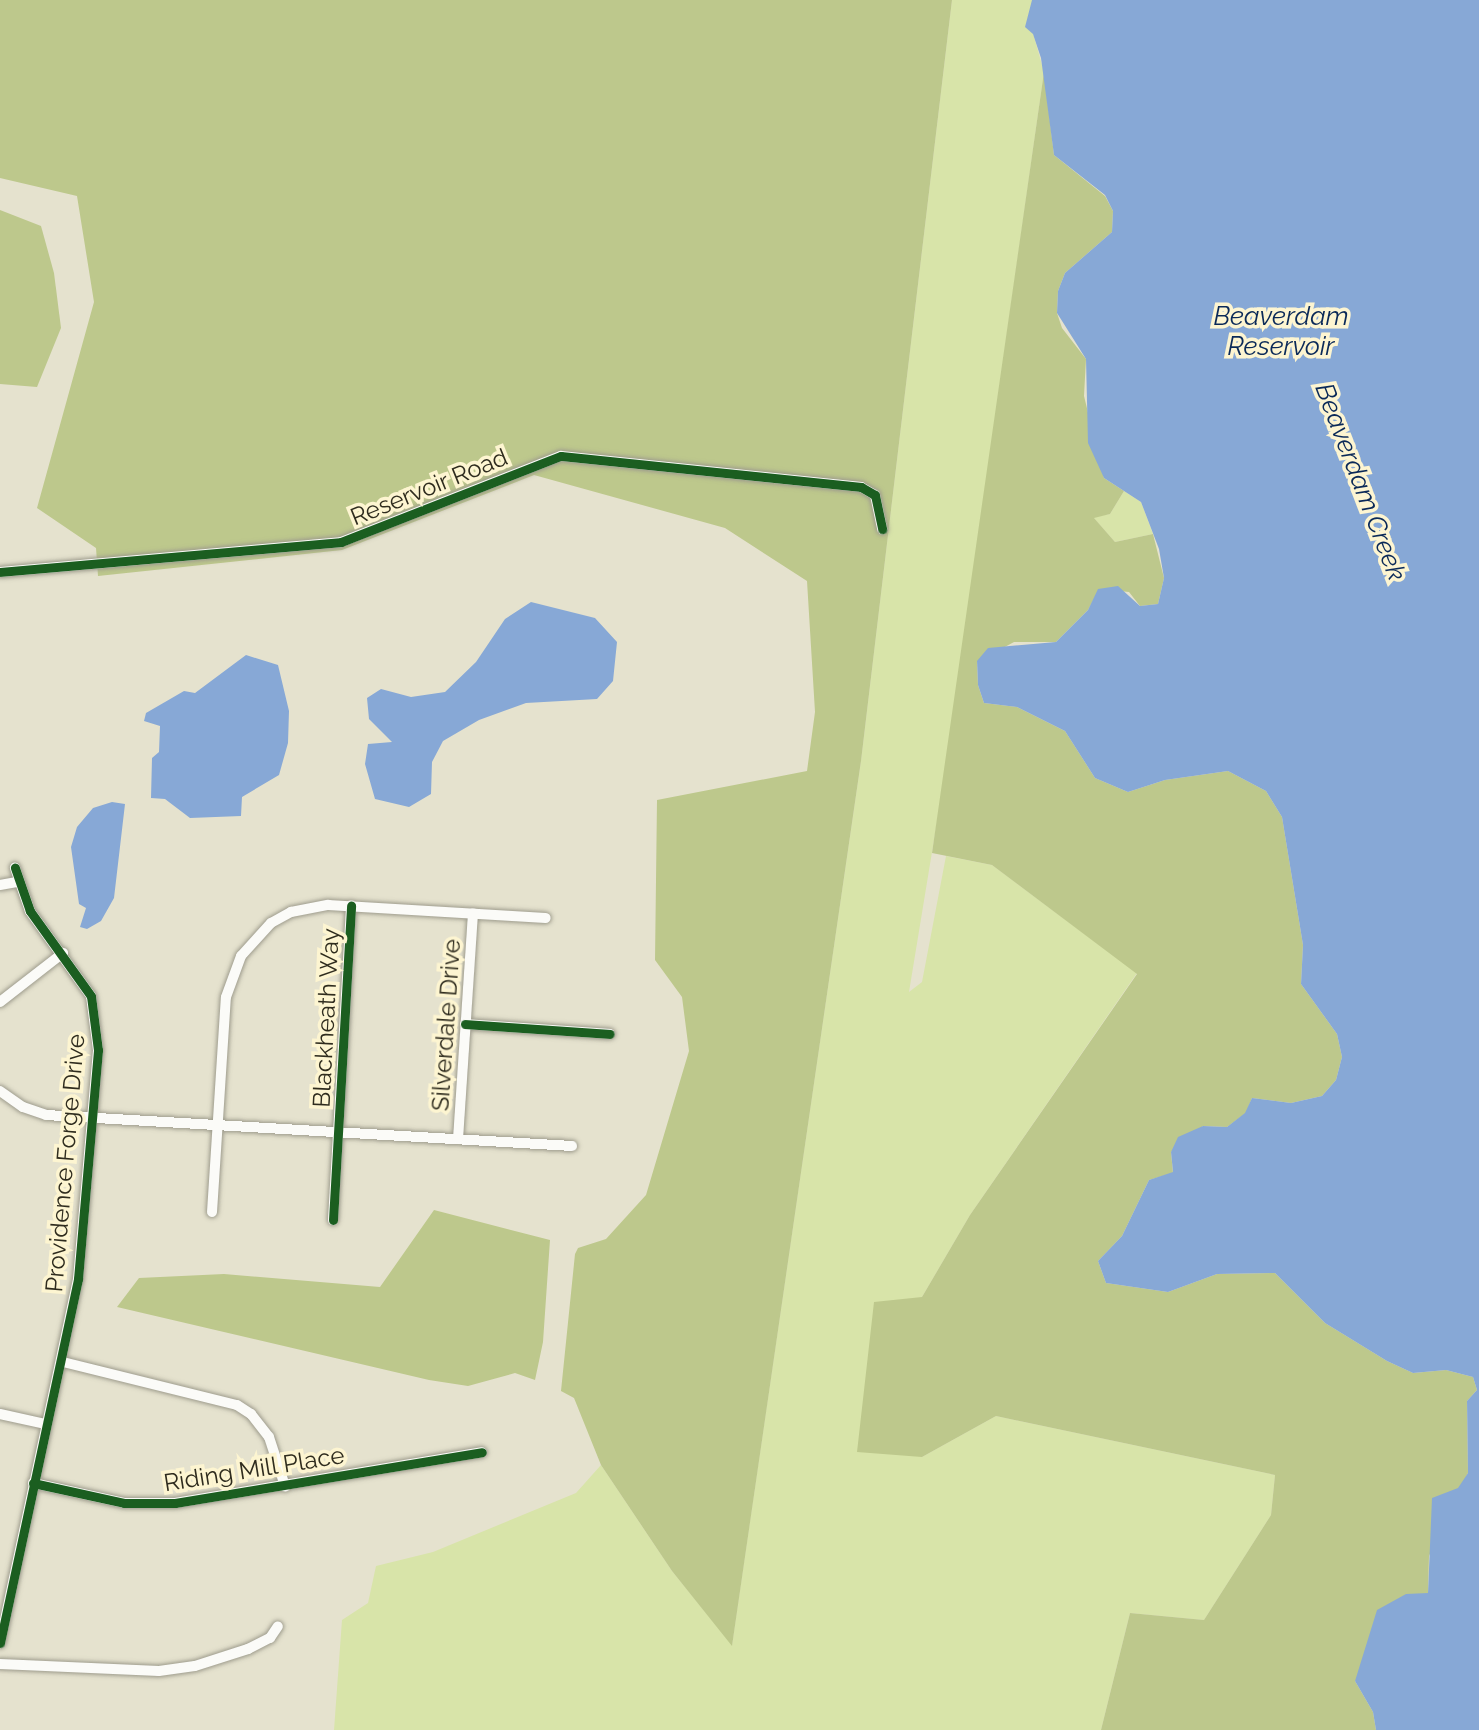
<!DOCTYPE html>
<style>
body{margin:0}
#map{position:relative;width:1479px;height:1730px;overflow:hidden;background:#e5e2ce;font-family:Raleway,sans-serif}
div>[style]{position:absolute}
.green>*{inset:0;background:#d8e4a9}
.forest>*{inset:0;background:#bdc88c}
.water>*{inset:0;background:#87a8d6}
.roads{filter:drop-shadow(0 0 2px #9e9c8d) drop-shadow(0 0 2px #9e9c8d)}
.minor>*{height:10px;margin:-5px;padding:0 5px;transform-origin:5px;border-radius:5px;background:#fbfbf8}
.cycleway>*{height:9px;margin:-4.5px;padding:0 4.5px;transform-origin:4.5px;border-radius:4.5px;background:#1b5e20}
span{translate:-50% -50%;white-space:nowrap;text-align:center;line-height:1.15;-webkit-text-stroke:7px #fdf5d1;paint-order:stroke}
.street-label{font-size:24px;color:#2f2c1e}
.water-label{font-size:26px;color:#0a2958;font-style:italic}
</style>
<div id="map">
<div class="green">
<div style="clip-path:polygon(952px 0,1032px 0,1033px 33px,1044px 72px,943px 785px,909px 992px,922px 982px,946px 856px,992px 865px,1137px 973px,970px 1215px,922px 1297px,922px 1457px,996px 1416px,1275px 1475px,1271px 1515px,1204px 1620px,1130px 1613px,1101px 1730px,334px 1730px,342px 1620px,368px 1603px,376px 1566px,433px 1552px,576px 1493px,601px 1465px,672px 1571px,732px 1645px,861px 761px)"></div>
<div style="clip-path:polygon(1124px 491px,1141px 502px,1153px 534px,1115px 542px,1093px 517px,1110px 514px)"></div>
</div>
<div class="forest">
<div style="clip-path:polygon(0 0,952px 0,861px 761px,732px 1646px,672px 1571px,601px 1465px,574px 1398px,561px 1391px,575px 1254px,578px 1248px,606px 1239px,646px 1195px,689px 1051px,682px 997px,655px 960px,657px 800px,807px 771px,815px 712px,807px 581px,725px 528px,534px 475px,342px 550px,98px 576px,96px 548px,37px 508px,94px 302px,77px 196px,0 178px)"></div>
<div style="clip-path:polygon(1044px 72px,1054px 155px,1105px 196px,1113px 211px,1112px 232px,1065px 273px,1058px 291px,1057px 313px,1062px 328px,1086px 359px,1084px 396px,1104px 478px,1124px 491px,1110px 514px,1094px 518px,1115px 542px,1153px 534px,1164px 578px,1158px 604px,1140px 606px,1129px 592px,1099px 589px,1088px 610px,1056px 642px,1014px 642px,977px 662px,978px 685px,984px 703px,1017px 707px,1065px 731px,1095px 778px,1128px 792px,1165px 780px,1228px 771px,1266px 791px,1282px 817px,1303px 945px,1301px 984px,1337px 1034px,1342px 1057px,1336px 1080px,1322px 1096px,1291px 1103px,1252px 1098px,1246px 1113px,1227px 1127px,1203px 1126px,1171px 1152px,1173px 1173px,1149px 1180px,1122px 1236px,1098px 1261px,1106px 1283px,1168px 1292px,1217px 1274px,1275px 1273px,1325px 1323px,1387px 1361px,1413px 1373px,1446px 1370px,1473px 1377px,1477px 1390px,1467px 1401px,1468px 1473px,1429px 1556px,1428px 1594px,1355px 1681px,1373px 1712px,1376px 1730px,1101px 1730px,1130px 1613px,1204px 1620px,1271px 1515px,1275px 1475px,996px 1416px,922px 1457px,857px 1452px,874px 1302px,922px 1297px,970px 1215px,1137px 974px,992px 865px,932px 853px)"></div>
<div style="clip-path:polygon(0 210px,41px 226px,54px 273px,61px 328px,37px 387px,0 384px)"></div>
<div style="clip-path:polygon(434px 1210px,550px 1240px,543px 1342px,535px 1380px,515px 1373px,468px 1386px,429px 1380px,117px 1307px,139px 1278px,224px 1274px,380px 1287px)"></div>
</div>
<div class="water">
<div style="clip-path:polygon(1032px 0,1479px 0,1479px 1730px,1376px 1730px,1373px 1712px,1355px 1681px,1377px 1610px,1406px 1594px,1428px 1593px,1432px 1498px,1458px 1488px,1468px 1473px,1467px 1401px,1477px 1390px,1473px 1377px,1446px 1370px,1413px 1373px,1387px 1361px,1325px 1323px,1275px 1273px,1217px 1274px,1168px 1292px,1106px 1283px,1098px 1261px,1122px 1236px,1149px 1180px,1173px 1172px,1171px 1152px,1178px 1137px,1203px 1126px,1227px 1127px,1245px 1113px,1252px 1098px,1291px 1103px,1322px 1096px,1336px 1080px,1342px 1057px,1337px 1034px,1301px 984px,1303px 945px,1282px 817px,1266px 791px,1228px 771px,1165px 780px,1128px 792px,1095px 778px,1065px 731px,1017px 707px,984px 703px,978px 685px,977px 661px,988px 648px,1056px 642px,1088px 610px,1098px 589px,1118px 586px,1140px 606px,1158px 604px,1164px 578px,1159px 549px,1141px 502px,1104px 478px,1088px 443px,1086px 359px,1057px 313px,1058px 291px,1065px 273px,1112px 232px,1113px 211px,1105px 195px,1054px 155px,1041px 58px,1033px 34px,1025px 27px)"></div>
<div style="clip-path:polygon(531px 602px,595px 618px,617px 642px,613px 681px,597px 699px,526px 703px,479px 720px,443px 741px,432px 762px,431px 794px,409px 807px,375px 799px,365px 764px,368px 744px,392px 742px,369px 719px,367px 698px,381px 689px,411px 697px,445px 692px,476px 662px,505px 619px)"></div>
<div style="clip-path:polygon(246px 655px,278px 665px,289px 711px,288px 743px,279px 775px,242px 797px,241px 816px,190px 818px,165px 799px,151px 798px,152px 758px,159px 752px,160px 726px,144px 721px,146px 713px,184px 691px,195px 693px)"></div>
<div style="clip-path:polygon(112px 802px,125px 804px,114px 898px,101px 921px,87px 929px,80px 927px,86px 908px,79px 904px,71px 847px,77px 827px,93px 808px)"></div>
</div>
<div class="roads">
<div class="minor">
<div style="left:0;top:572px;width:342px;rotate:-5deg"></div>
<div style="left:341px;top:542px;width:236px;rotate:-21.4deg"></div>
<div style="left:561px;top:456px;width:302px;rotate:5.9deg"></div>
<div style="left:861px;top:487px;width:16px;rotate:30deg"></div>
<div style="left:875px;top:495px;width:35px;rotate:78deg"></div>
<div style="left:0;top:885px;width:17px;rotate:-10deg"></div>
<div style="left:0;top:1002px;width:80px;rotate:-37.9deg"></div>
<div style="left:465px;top:1024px;width:145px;rotate:3.9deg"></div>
<div style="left:0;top:1091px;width:28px;rotate:35deg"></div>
<div style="left:23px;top:1107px;width:24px;rotate:19deg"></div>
<div style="left:46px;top:1115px;width:527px;rotate:3.37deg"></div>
<div style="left:458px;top:1139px;width:226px;rotate:-86.2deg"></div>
<div style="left:212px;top:1212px;width:215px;rotate:-86.3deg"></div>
<div style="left:226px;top:997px;width:44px;rotate:-69.9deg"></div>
<div style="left:241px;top:956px;width:45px;rotate:-47.7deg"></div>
<div style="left:271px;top:923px;width:23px;rotate:-29deg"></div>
<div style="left:291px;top:912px;width:38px;rotate:-11deg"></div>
<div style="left:328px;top:905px;width:218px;rotate:3.4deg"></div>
<div style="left:333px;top:1220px;width:315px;rotate:-86.7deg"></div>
<div style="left:63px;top:1362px;width:179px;rotate:13.9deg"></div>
<div style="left:237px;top:1405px;width:17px;rotate:33deg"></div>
<div style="left:251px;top:1414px;width:29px;rotate:52deg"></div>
<div style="left:269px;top:1437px;width:52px;rotate:71.9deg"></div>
<div style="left:0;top:1414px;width:47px;rotate:12.3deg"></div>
<div style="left:33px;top:1483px;width:93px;rotate:12.4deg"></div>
<div style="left:124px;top:1503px;width:51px"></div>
<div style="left:175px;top:1503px;width:311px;rotate:-9.4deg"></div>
<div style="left:0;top:1643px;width:372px;rotate:-77.9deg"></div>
<div style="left:78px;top:1279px;width:230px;rotate:-85deg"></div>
<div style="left:98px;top:1050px;width:54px;rotate:-97.4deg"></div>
<div style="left:91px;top:996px;width:105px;rotate:-125.7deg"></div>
<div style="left:30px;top:911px;width:46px;rotate:-109.2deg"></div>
<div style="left:0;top:1664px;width:159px;rotate:2.5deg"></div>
<div style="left:159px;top:1671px;width:36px;rotate:-8deg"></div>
<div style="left:195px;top:1666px;width:56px;rotate:-17.8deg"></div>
<div style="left:248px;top:1649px;width:25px;rotate:-27deg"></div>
<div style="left:270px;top:1638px;width:14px;rotate:-56deg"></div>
</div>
</div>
<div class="cycleway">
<div style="left:0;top:572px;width:342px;rotate:-5deg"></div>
<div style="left:341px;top:542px;width:236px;rotate:-21.4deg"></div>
<div style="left:561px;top:456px;width:302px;rotate:5.9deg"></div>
<div style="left:861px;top:487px;width:16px;rotate:30deg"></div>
<div style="left:875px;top:495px;width:35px;rotate:78deg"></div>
<div style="left:465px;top:1024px;width:145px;rotate:3.9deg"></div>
<div style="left:333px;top:1220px;width:315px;rotate:-86.7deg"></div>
<div style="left:33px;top:1483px;width:93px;rotate:12.4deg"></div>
<div style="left:124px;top:1503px;width:51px"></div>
<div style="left:175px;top:1503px;width:311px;rotate:-9.4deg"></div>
<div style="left:0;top:1643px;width:372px;rotate:-77.9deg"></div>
<div style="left:78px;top:1279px;width:230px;rotate:-85deg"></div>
<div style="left:98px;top:1050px;width:54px;rotate:-97.4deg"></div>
<div style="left:91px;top:996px;width:105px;rotate:-125.7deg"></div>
<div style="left:30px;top:911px;width:46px;rotate:-109.2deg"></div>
</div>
<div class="street-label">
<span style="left:429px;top:487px;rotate:-22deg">Reservoir Road</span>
<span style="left:326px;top:1018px;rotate:-87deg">Blackheath Way</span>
<span style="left:446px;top:1025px;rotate:-86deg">Silverdale Drive</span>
<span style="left:65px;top:1163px;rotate:-85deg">Providence Forge Drive</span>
<span style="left:254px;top:1469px;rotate:-9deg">Riding Mill Place</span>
</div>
<div class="water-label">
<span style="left:1281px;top:332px">Beaverdam<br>Reservoir</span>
<span style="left:1360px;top:482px;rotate:69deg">Beaverdam Creek</span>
</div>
</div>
